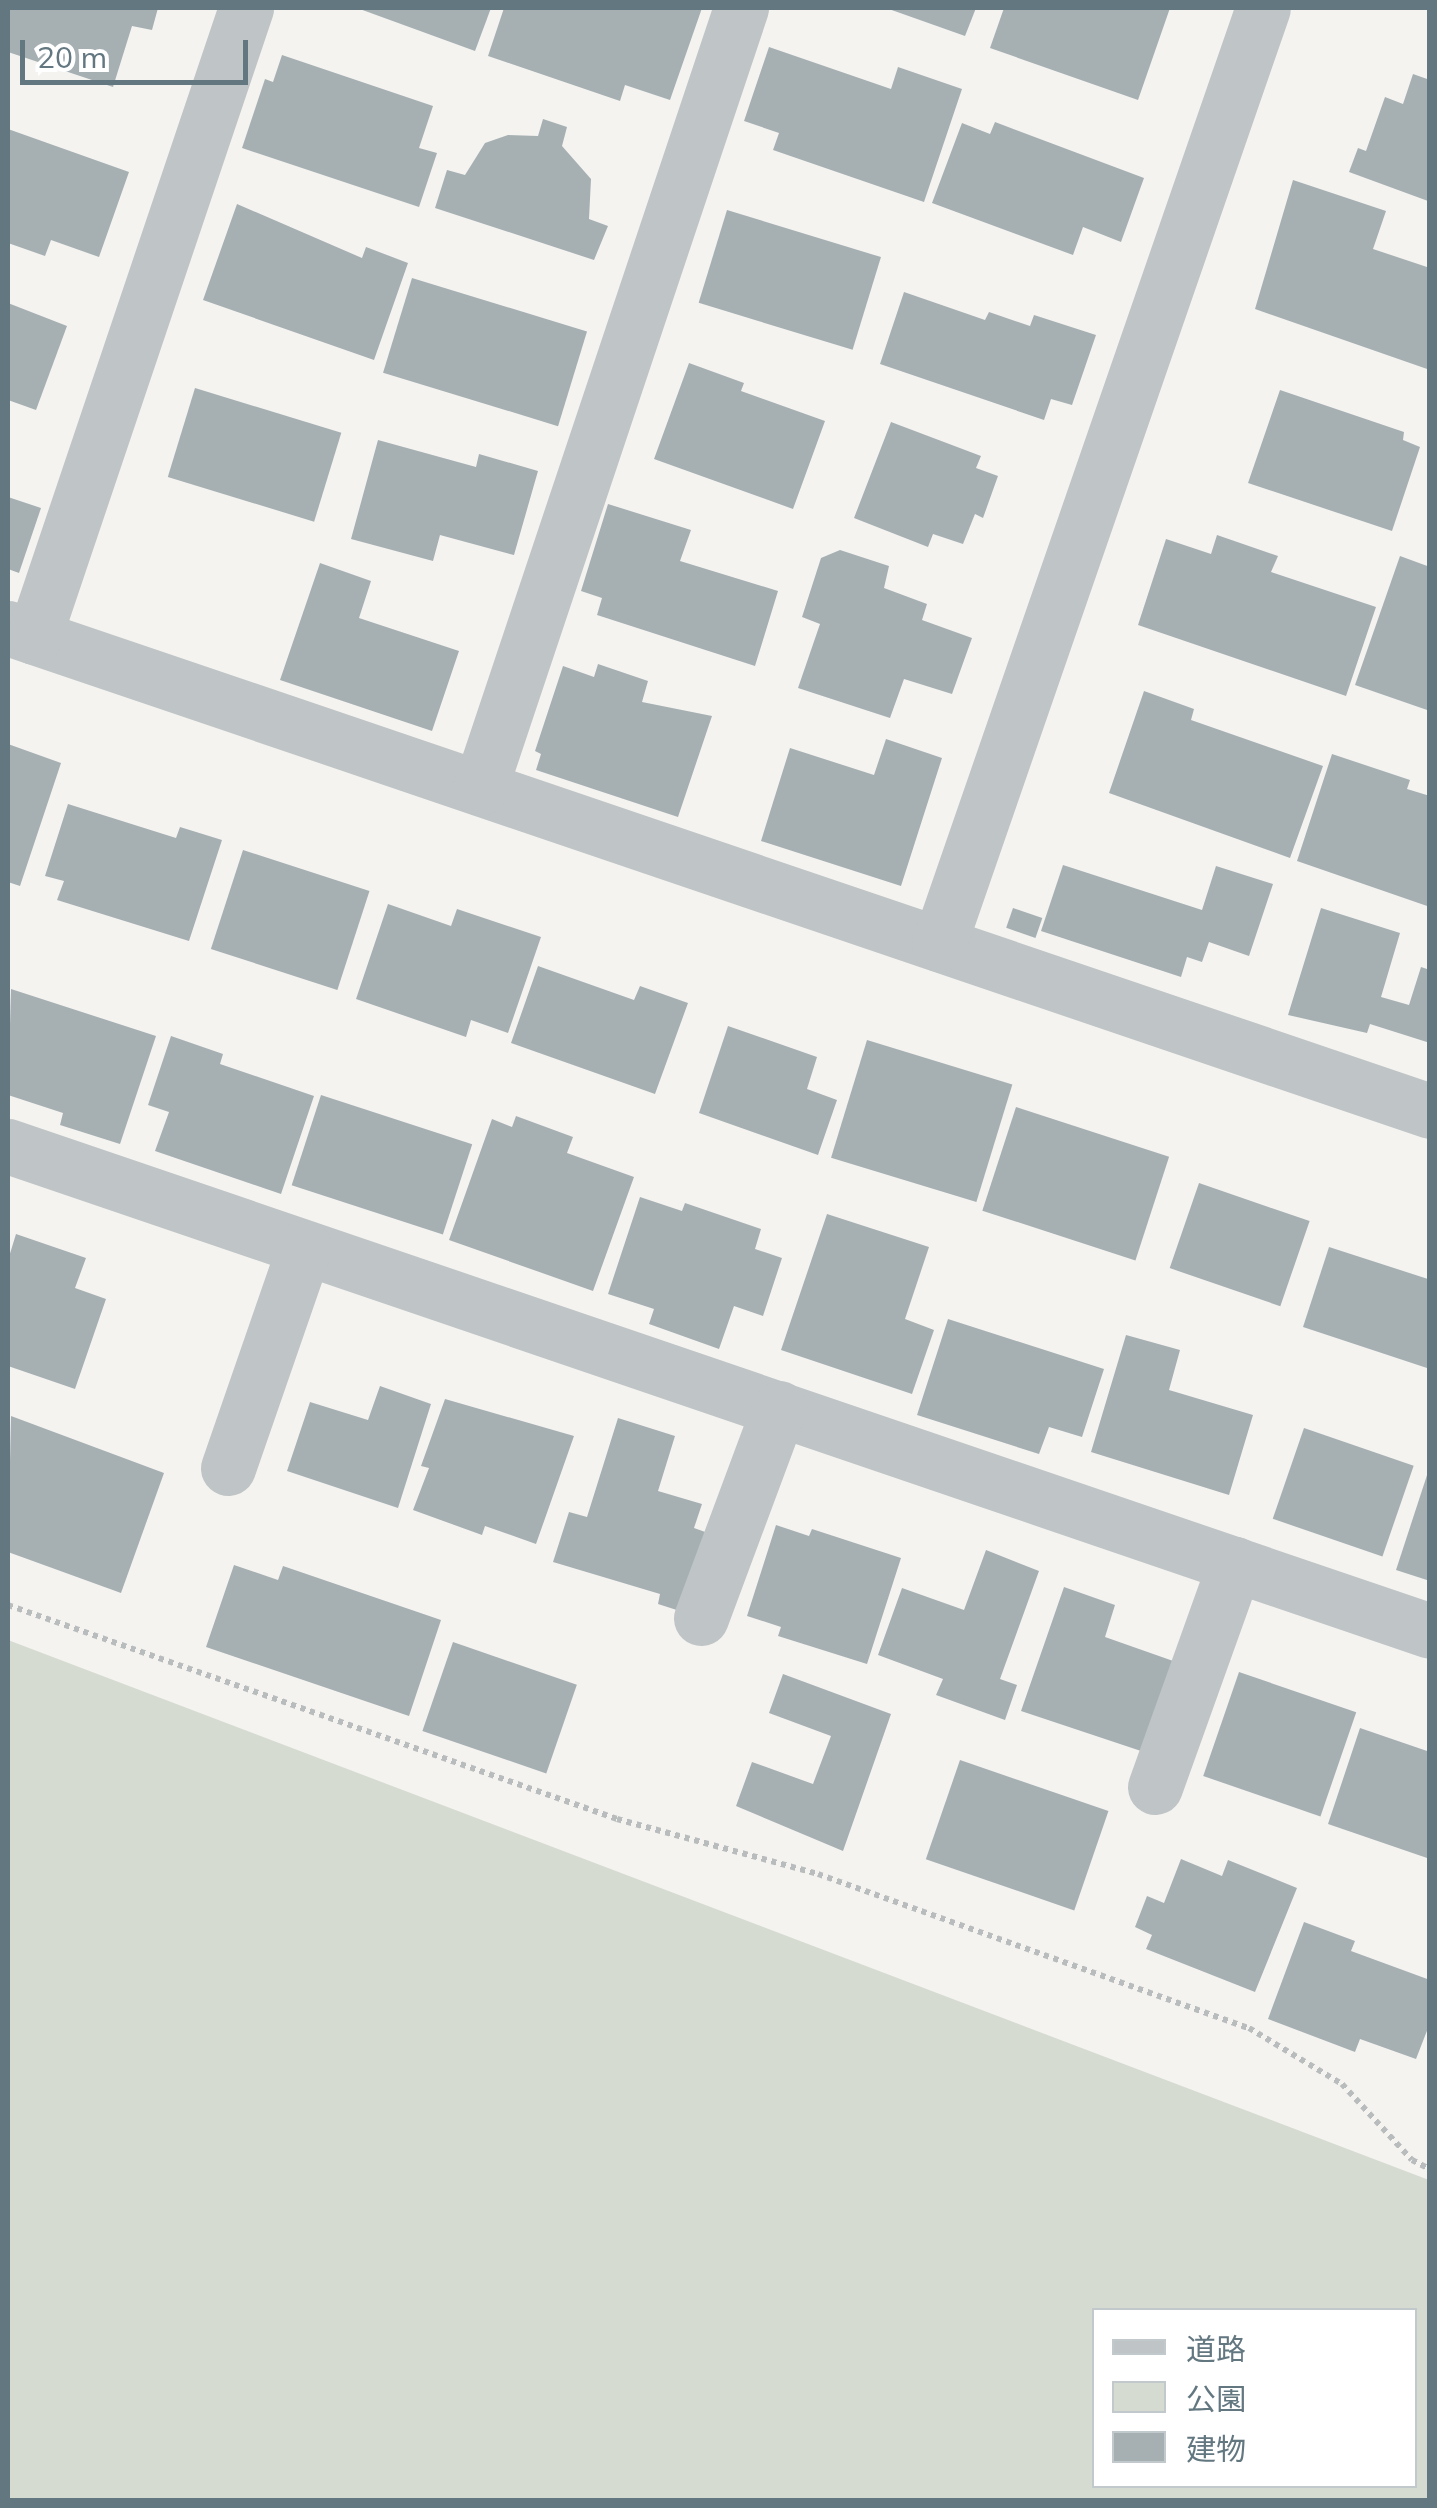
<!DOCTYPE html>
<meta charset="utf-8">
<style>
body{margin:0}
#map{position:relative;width:1437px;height:2508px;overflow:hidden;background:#f4f3f0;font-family:Mulish,"Noto Sans JP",sans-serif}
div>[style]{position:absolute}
.green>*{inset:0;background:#d6dbd1}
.building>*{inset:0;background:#a6b0b3;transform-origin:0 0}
.path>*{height:6px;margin-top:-3px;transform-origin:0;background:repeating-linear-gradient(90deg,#b9bcbd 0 5px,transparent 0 10px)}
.minor>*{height:55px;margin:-27.5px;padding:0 27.5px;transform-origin:27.5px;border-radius:27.5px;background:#bfc4c6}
span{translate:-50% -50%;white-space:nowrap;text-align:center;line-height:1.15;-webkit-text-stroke:10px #fff;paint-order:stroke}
.frame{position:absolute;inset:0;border:10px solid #637781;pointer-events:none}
.legend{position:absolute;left:1092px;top:2308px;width:325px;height:180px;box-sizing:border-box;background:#fff;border:2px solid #c1c9cd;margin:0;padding:12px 18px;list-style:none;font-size:30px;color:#637781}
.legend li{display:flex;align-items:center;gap:20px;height:50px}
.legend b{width:50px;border:2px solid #c1c9cd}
.scale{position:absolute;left:20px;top:40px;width:228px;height:45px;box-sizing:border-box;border:5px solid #637781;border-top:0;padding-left:12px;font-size:30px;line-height:35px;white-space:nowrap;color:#637781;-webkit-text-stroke:8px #fff;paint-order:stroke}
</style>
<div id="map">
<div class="green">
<div style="clip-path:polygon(evenodd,8px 1640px,1429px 2180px,1429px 2500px,8px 2500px,8px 1640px,1094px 2310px,1414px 2310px,1414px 2486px,1094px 2486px,1094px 2310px)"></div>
</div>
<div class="building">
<div style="clip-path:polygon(8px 8px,158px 8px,152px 30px,132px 26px,113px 87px,8px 52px)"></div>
<div style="clip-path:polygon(357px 8px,491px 8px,475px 51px)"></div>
<div style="clip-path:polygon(504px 8px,702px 8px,670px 100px,625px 85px,620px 101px,488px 56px)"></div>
<div style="clip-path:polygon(886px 8px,976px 8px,965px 36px)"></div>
<div style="clip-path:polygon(1004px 8px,1170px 8px,1138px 100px,990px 48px)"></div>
<div style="clip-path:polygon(769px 47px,891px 89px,898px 67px,962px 89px,924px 202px,773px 150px,779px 133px,744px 121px)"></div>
<div style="clip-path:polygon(282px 55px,433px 106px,419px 148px,437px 153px,419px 207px,242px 148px,265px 79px,273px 82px)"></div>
<div style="clip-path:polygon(1413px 74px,1430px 80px,1428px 201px,1349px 172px,1358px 148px,1366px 151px,1385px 97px,1403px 104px)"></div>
<div style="clip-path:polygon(543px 119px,567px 127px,562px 146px,591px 179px,589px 219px,608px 226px,594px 260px,435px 208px,447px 170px,465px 175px,485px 143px,508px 135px,538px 136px)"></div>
<div style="clip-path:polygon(995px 122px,1144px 178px,1121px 242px,1083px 227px,1073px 255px,932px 203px,962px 123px,990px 134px)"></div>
<div style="clip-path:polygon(8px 129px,129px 172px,99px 257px,51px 240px,45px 256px,8px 243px)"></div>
<div style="clip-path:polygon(1293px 180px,1386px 211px,1373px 249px,1430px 268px,1430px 370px,1255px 309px)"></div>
<div style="clip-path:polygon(237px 204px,362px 258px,366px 247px,408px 263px,374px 360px,203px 300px)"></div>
<div style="left:727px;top:210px;width:161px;height:97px;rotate:17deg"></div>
<div style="left:412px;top:278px;width:183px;height:99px;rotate:17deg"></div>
<div style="clip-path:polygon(904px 292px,985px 320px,989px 312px,1030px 326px,1034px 315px,1096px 335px,1072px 405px,1051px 399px,1044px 420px,880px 364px)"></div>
<div style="clip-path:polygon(8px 303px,67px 326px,36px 410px,8px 400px)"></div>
<div style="clip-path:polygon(689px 363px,744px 383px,741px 391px,825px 421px,793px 509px,654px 459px)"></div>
<div style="left:195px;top:388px;width:153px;height:93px;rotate:17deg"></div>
<div style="clip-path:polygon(1280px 390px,1404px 432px,1403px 440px,1420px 447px,1392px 531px,1248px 483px)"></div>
<div style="clip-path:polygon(891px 422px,981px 456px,976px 468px,998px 476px,983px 518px,975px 514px,963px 544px,933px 534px,928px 547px,854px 518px)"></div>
<div style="clip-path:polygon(378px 440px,476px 467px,479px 454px,538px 471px,514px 555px,440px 535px,433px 561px,351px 539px)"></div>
<div style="clip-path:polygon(8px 497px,41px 508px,19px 573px,8px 569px)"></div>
<div style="clip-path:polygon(608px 504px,691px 530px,680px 561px,778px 591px,755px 666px,597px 615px,602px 598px,581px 591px)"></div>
<div style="clip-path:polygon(1217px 535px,1278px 556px,1271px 572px,1376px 607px,1346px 696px,1138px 625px,1166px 539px,1211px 554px)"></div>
<div style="clip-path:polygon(840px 550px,889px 566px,884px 588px,927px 604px,922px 620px,972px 638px,952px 694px,904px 679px,890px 718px,798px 688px,820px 624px,802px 617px,821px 558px)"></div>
<div style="clip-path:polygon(1400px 556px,1430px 567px,1430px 711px,1355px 685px)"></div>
<div style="clip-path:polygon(320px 563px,371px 581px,359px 618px,459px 651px,432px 731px,280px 680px)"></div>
<div style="clip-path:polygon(598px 664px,648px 681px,642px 702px,712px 716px,678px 817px,536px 770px,541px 754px,535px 751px,563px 666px,594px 677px)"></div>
<div style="clip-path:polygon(1144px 691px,1194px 709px,1191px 720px,1323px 766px,1290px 858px,1109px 793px)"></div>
<div style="clip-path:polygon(886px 739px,942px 758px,901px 886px,761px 841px,790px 748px,874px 775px)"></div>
<div style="clip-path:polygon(8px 744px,61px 763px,20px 886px,8px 882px)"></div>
<div style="clip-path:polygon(1332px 754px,1410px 780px,1407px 789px,1430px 796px,1430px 907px,1297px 861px)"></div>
<div style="clip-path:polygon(68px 804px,176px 838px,180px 827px,222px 840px,189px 941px,57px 900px,64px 881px,45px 876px)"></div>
<div style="left:243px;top:850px;width:133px;height:104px;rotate:18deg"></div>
<div style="clip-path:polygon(1063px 865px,1202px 910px,1216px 866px,1273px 884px,1249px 956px,1209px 942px,1202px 962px,1187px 957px,1181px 977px,1041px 931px)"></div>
<div style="clip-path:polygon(388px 904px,451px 926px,457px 909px,541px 937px,508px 1033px,471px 1020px,466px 1037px,356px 999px)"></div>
<div style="left:1013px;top:908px;width:31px;height:21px;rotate:19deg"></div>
<div style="clip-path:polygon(1321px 908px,1400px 933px,1381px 997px,1409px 1005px,1421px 967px,1430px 970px,1430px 1043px,1370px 1024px,1367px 1033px,1288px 1015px)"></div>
<div style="clip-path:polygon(538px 966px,634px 1000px,640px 986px,688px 1003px,655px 1094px,511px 1043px)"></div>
<div style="clip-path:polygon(11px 989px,156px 1036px,120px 1144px,60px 1125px,63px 1113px,8px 1095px)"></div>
<div style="clip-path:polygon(728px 1026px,817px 1057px,807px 1089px,837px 1100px,818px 1155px,699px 1113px)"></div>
<div style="clip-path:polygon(171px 1036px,223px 1054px,220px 1064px,314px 1096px,281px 1194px,155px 1151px,169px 1112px,148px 1105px)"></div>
<div style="left:867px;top:1040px;width:152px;height:123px;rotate:17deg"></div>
<div style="left:321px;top:1095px;width:159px;height:95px;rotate:18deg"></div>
<div style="left:1016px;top:1107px;width:161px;height:109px;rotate:18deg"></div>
<div style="clip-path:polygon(516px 1116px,573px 1137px,567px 1153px,634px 1177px,593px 1291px,449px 1240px,492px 1119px,512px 1127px)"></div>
<div style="left:1199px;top:1183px;width:117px;height:90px;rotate:19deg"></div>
<div style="clip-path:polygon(640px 1197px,682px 1211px,685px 1203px,761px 1229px,755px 1249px,782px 1258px,763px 1316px,734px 1306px,719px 1349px,649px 1324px,654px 1309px,608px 1294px)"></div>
<div style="clip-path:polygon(827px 1214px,929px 1247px,905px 1319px,934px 1330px,912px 1394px,781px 1350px)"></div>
<div style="clip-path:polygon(16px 1234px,86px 1258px,75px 1288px,106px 1299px,75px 1389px,8px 1366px,8px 1260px)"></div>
<div style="clip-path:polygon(1329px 1247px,1428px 1279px,1430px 1369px,1303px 1327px)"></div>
<div style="clip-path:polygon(948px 1319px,1104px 1369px,1082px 1437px,1049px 1427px,1039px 1454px,917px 1415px)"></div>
<div style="clip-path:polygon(1126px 1335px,1180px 1350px,1169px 1390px,1253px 1415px,1229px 1495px,1091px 1452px)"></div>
<div style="clip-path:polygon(380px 1386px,431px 1404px,398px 1508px,287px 1471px,310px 1402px,368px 1420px)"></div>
<div style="clip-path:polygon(445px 1399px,574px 1436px,536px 1544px,485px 1526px,482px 1535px,413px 1510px,429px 1468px,421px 1466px)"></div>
<div style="clip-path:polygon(11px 1416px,164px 1473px,121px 1593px,8px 1552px)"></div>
<div style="clip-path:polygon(618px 1418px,675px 1436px,658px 1491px,702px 1504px,694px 1528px,708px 1533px,683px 1612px,658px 1604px,660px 1594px,553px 1562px,569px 1512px,587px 1517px)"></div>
<div style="left:1304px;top:1428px;width:116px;height:96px;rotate:19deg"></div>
<div style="clip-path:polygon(1429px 1469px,1430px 1469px,1430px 1581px,1396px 1570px)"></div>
<div style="clip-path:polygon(776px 1525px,809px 1536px,812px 1529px,901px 1558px,867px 1664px,778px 1636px,781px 1627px,747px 1616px)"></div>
<div style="clip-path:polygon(986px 1550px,1039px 1571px,1000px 1679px,1017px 1685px,1005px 1720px,936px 1695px,943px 1679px,878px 1655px,902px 1588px,964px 1610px)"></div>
<div style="clip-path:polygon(234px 1565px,278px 1580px,283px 1566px,441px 1620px,409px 1716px,206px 1647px)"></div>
<div style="clip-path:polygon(1064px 1587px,1115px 1605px,1105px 1637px,1176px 1662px,1144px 1752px,1021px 1711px)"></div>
<div style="left:453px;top:1642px;width:131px;height:94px;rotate:19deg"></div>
<div style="left:1239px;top:1672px;width:124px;height:110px;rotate:19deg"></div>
<div style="clip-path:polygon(783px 1674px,891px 1714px,843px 1851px,736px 1806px,752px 1762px,813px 1784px,831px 1736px,769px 1713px)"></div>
<div style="clip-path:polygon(1360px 1728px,1430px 1752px,1430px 1859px,1328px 1824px)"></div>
<div style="left:960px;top:1760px;width:157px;height:105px;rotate:19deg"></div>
<div style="clip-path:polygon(1181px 1859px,1222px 1876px,1228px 1860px,1297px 1888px,1255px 1992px,1146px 1949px,1152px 1935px,1135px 1927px,1147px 1896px,1164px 1903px)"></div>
<div style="clip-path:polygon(1304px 1922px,1355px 1941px,1351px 1951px,1430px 1980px,1430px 2023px,1416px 2059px,1360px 2039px,1355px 2052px,1268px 2019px)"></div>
</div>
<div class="path">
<div style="left:8px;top:1605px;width:646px;rotate:19.36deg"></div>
<div style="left:617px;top:1819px;width:208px;rotate:15.3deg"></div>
<div style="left:818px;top:1874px;width:458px;rotate:19.7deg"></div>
<div style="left:1249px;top:2028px;width:109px;rotate:31.1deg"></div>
<div style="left:1342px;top:2084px;width:103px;rotate:47.4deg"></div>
<div style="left:1412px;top:2160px;width:20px;rotate:27deg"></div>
</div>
<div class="minor">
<div style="left:8px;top:628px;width:1502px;rotate:18.76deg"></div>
<div style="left:34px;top:637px;width:664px;rotate:-71.37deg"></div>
<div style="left:480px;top:788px;width:823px;rotate:-71.5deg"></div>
<div style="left:939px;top:944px;width:990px;rotate:-70.91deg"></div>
<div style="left:8px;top:1146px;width:1502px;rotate:18.83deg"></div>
<div style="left:228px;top:1468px;width:233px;rotate:-70.9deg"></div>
<div style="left:701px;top:1618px;width:224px;rotate:-69.6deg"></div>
<div style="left:1155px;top:1787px;width:237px;rotate:-70.3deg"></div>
</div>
<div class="frame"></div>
<ul class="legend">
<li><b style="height:12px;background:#bfc4c6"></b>道路</li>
<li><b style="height:28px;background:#d6dbd1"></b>公園</li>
<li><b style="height:28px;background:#a6b0b3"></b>建物</li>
</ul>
<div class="scale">20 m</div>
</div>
